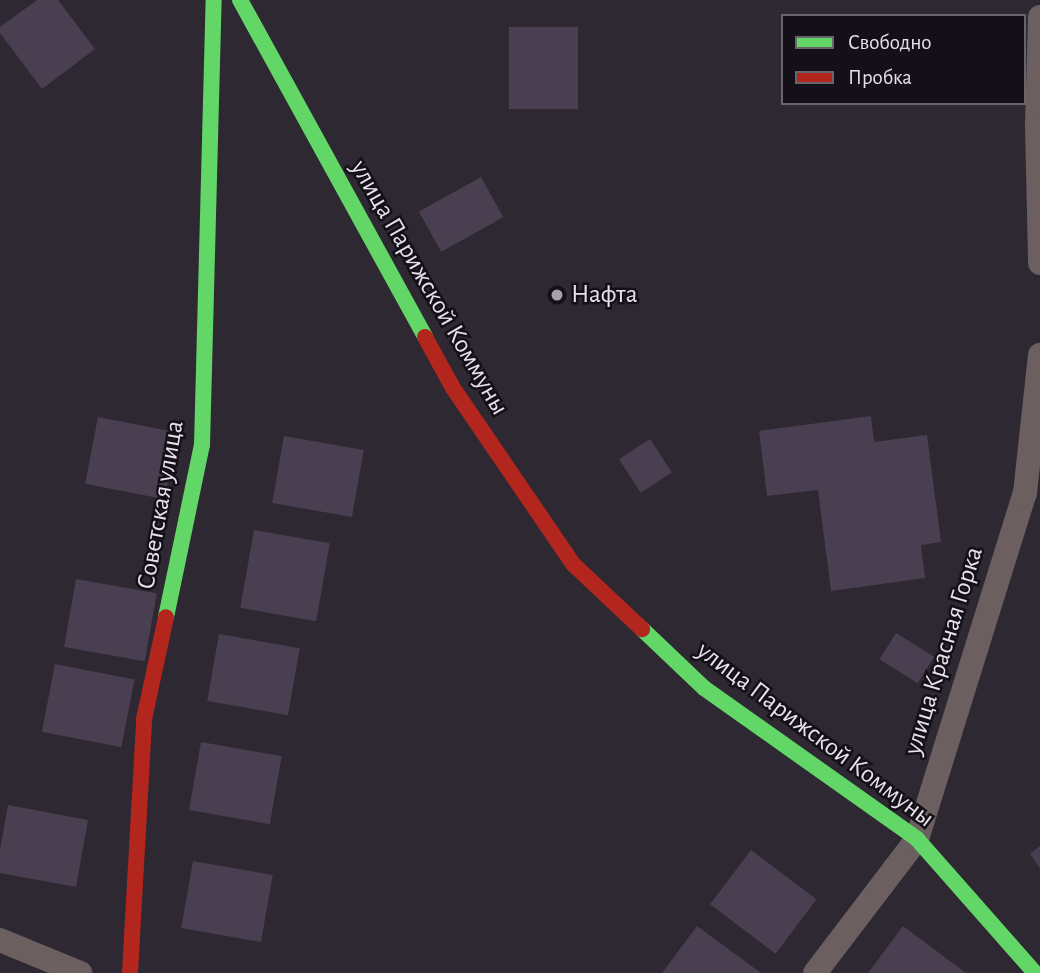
<!DOCTYPE html>
<meta charset="utf-8">
<style>
body{margin:0}
#map{position:relative;width:1040px;height:973px;overflow:hidden;background:#2d2832;font-family:"Alegreya Sans",sans-serif}
div>[style]{position:absolute}
.building>*{inset:0;background:#493f50;transform-origin:0 0}
.street>*{height:24px;margin:-12px;padding:0 12px;transform-origin:12px;border-radius:12px;background:#6b5f5f}
.fast>*{height:16px;margin:-8px;padding:0 8px;transform-origin:8px;border-radius:8px;background:#63d668}
.jam>*{height:16px;margin:-8px;padding:0 8px;transform-origin:8px;border-radius:8px;background:#b3261e}
.dots>*{width:19px;height:19px;translate:-50% -50%;box-sizing:border-box;border:4px solid #141017;border-radius:50%}
span{translate:-50% -50%;white-space:nowrap;text-align:center;line-height:1.15;-webkit-text-stroke:5px #141017;paint-order:stroke}
.street-label{font-size:26px;color:#e7e1ec}
.poi-label{font-size:26px;color:#e7e1ec}
.left{translate:0 -50%;text-align:left}
.legend{position:absolute;left:781px;top:14px;width:245px;height:91px;box-sizing:border-box;background:#141017;border:2px solid #68646c;margin:0;padding:9px 12px;list-style:none;font-size:21px;color:#e7e1ec}
.legend li{display:flex;align-items:center;gap:14px;height:35px}
.legend b{width:35px;border:2px solid #68646c}
</style>
<div id="map">
<div class="building">
<div style="clip-path:polygon(37px 0,58px 0,95px 49px,42px 89px,0 33px,0 27px)"></div>
<div style="left:509px;top:27px;width:69px;height:82px"></div>
<div style="left:481px;top:177px;width:46px;height:71px;rotate:61deg"></div>
<div style="clip-path:polygon(871px 416px,874px 442px,927px 435px,941px 542px,921px 545px,925px 578px,831px 591px,818px 490px,767px 496px,759px 431px)"></div>
<div style="left:98px;top:417px;width:81px;height:68px;rotate:11deg"></div>
<div style="left:284px;top:436px;width:81px;height:68px;rotate:10deg"></div>
<div style="left:650px;top:439px;width:40px;height:37px;rotate:57deg"></div>
<div style="left:254px;top:530px;width:77px;height:79px;rotate:10deg"></div>
<div style="left:76px;top:579px;width:82px;height:69px;rotate:10deg"></div>
<div style="left:896px;top:633px;width:45px;height:31px;rotate:32deg"></div>
<div style="left:219px;top:634px;width:82px;height:68px;rotate:10deg"></div>
<div style="left:55px;top:664px;width:81px;height:69px;rotate:11deg"></div>
<div style="left:201px;top:742px;width:82px;height:69px;rotate:10deg"></div>
<div style="clip-path:polygon(8px 805px,88px 820px,76px 887px,0 873px,0 849px)"></div>
<div style="clip-path:polygon(1040px 846px,1040px 868px,1030px 854px)"></div>
<div style="left:751px;top:850px;width:82px;height:68px;rotate:37deg"></div>
<div style="left:193px;top:861px;width:81px;height:68px;rotate:10deg"></div>
<div style="clip-path:polygon(697px 926px,761px 973px,662px 973px)"></div>
<div style="clip-path:polygon(903px 926px,966px 973px,868px 973px)"></div>
</div>
<div class="street">
<div style="left:1040px;top:17px;width:109px;rotate:91.6deg"></div>
<div style="left:1037px;top:126px;width:137px;rotate:88.7deg"></div>
<div style="left:0;top:940px;width:87px;rotate:22.4deg"></div>
<div style="left:815px;top:973px;width:168px;rotate:-52.7deg"></div>
<div style="left:917px;top:839px;width:362px;rotate:-72.7deg"></div>
<div style="left:1025px;top:493px;width:139px;rotate:-83.8deg"></div>
</div>
<div class="fast">
<div style="left:240px;top:0;width:384px;rotate:61.2deg"></div>
<div style="left:166px;top:617px;width:176px;rotate:-78.2deg"></div>
<div style="left:202px;top:445px;width:445px;rotate:-88.5deg"></div>
<div style="left:642px;top:629px;width:86px;rotate:43.6deg"></div>
<div style="left:704px;top:688px;width:261px;rotate:35.3deg"></div>
<div style="left:917px;top:839px;width:179px;rotate:48.6deg"></div>
</div>
<div class="jam">
<div style="left:425px;top:337px;width:58px;rotate:61.2deg"></div>
<div style="left:453px;top:388px;width:213px;rotate:55.7deg"></div>
<div style="left:573px;top:564px;width:95px;rotate:43.3deg"></div>
<div style="left:130px;top:973px;width:254px;rotate:-86.8deg"></div>
<div style="left:144px;top:719px;width:104px;rotate:-77.8deg"></div>
</div>
<div class="dots">
<div style="left:557px;top:295px;background:#a6a0ab"></div>
</div>
<div class="street-label">
<span style="left:429px;top:288px;rotate:60deg">улица Парижской Коммуны</span>
<span style="left:161px;top:505px;rotate:-80deg">Советская улица</span>
<span style="left:944px;top:651px;rotate:-73deg">улица Красная Горка</span>
<span style="left:815px;top:735px;rotate:37deg">улица Парижской Коммуны</span>
</div>
<div class="poi-label">
<span class="left" style="left:571px;top:295px">Нафта</span>
</div>
<ul class="legend">
<li><b style="height:9px;background:#63d668"></b>Свободно</li>
<li><b style="height:9px;background:#b3261e"></b>Пробка</li>
</ul>
</div>
